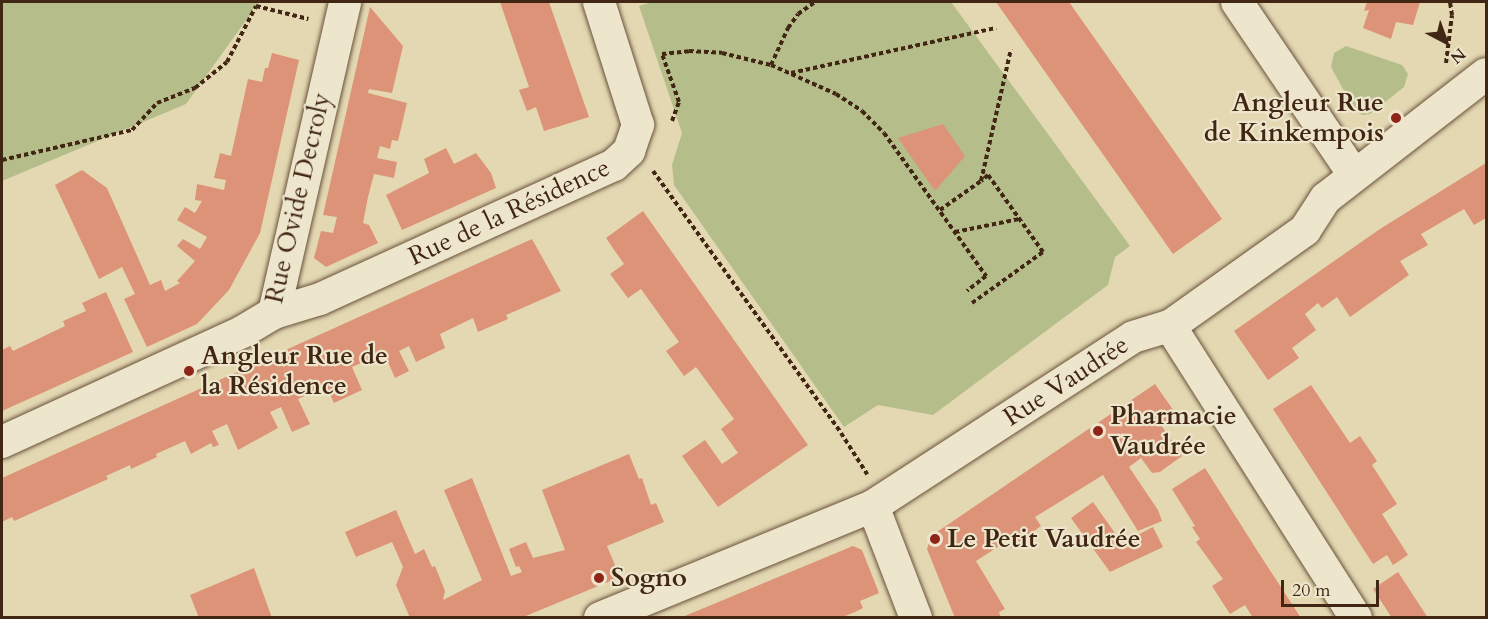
<!DOCTYPE html>
<meta charset="utf-8">
<style>
body{margin:0}
#map{position:relative;width:1488px;height:619px;overflow:hidden;background:#e3d8b2;font-family:Cardo,serif}
div>[style]{position:absolute}
.green>*{inset:0;background:#b5be8b}
.building>*{inset:0;background:#dd9377}
.path>*{height:4px;margin-top:-2px;transform-origin:0;background:repeating-linear-gradient(90deg,#412613 0 4.5px,transparent 0 7.5px)}
.roads{filter:drop-shadow(0 0 2px #6a523b) drop-shadow(0 0 2px #6a523b)}
.minor>*{height:32px;margin:-16px;padding:0 16px;transform-origin:16px;border-radius:16px;background:#ede6cd}
.dots>*{width:16px;height:16px;translate:-50% -50%;box-sizing:border-box;border:3px solid #ede6cd;border-radius:50%}
span{translate:-50% -50%;white-space:nowrap;text-align:center;line-height:1.15;-webkit-text-stroke:4.5px #ede6cd;paint-order:stroke}
.poi-label{font-size:26px;color:#412613;font-weight:700}
.right{translate:-100% -50%;text-align:right}
.left{translate:0 -50%;text-align:left}
.street-label{font-size:26px;color:#412613}
.frame{position:absolute;inset:0;border:3px solid #412613;pointer-events:none}
.north{position:absolute;left:1416px;top:12px;width:60px;height:60px;-webkit-text-stroke:4px #ede6cd;paint-order:stroke;rotate:139deg;font-size:16px;font-weight:700;line-height:24px;text-align:center;color:#412613}
.north::after{content:'';display:block;margin:auto;width:21px;height:27px;background:#412613;clip-path:polygon(50% 0,100% 100%,50% 72%,0 100%)}
.scale{position:absolute;left:1281px;top:580px;width:98px;height:27px;box-sizing:border-box;border:3px solid #412613;border-top:0;padding-left:8px;font-size:18px;line-height:21px;white-space:nowrap;color:#412613;-webkit-text-stroke:4px #ede6cd;paint-order:stroke}
</style>
<div id="map">
<div class="green">
<div style="clip-path:polygon(2px 2px,259px 2px,186px 104px,2px 181px)"></div>
<div style="clip-path:polygon(652px 2px,951px 2px,1130px 246px,1115px 257px,1108px 285px,933px 415px,878px 405px,844px 427px,674px 185px,672px 165px,682px 133px,639px 6px)"></div>
<div style="clip-path:polygon(1346px 46px,1402px 65px,1408px 74px,1404px 87px,1370px 114px,1362px 115px,1354px 109px,1331px 67px,1334px 53px)"></div>
</div>
<div class="building">
<div style="clip-path:polygon(500px 2px,549px 2px,589px 117px,544px 131px,536px 107px,527px 111px,519px 90px,529px 87px)"></div>
<div style="clip-path:polygon(996px 2px,1069px 2px,1222px 219px,1173px 254px)"></div>
<div style="clip-path:polygon(1367px 2px,1420px 2px,1413px 25px,1396px 22px,1391px 39px,1363px 28px,1369px 10px,1364px 11px)"></div>
<div style="clip-path:polygon(370px 7px,403px 46px,392px 93px,369px 89px,368px 93px,407px 103px,398px 141px,392px 140px,390px 149px,380px 146px,377px 158px,397px 162px,394px 178px,374px 174px,368px 197px,363px 223px,369px 225px,378px 243px,326px 267px,314px 258px,321px 231px,333px 233px,337px 217px,323px 215px)"></div>
<div style="clip-path:polygon(272px 53px,299px 60px,260px 233px,229px 290px,197px 324px,147px 347px,124px 299px,135px 294px,122px 267px,99px 279px,55px 185px,82px 170px,107px 188px,150px 285px,161px 280px,165px 291px,180px 283px,177px 281px,195px 261px,177px 246px,183px 239px,200px 249px,207px 237px,177px 220px,185px 207px,195px 213px,202px 201px,195px 200px,197px 184px,224px 190px,226px 180px,214px 178px,220px 153px,231px 156px,248px 79px,262px 82px,265px 68px,268px 68px)"></div>
<div style="clip-path:polygon(943px 124px,965px 156px,935px 191px,898px 138px)"></div>
<div style="clip-path:polygon(446px 148px,454px 164px,476px 153px,491px 173px,496px 188px,402px 230px,386px 195px,429px 173px,424px 159px)"></div>
<div style="clip-path:polygon(1486px 163px,1486px 218px,1474px 225px,1464px 209px,1421px 234px,1428px 245px,1400px 261px,1409px 275px,1350px 317px,1337px 297px,1322px 308px,1318px 303px,1305px 314px,1316px 330px,1292px 348px,1299px 358px,1268px 380px,1234px 331px,1380px 229px)"></div>
<div style="clip-path:polygon(643px 211px,808px 445px,718px 507px,682px 456px,705px 440px,722px 464px,738px 453px,721px 429px,734px 419px,696px 367px,684px 376px,666px 351px,679px 342px,641px 289px,628px 298px,610px 274px,624px 264px,606px 238px)"></div>
<div style="clip-path:polygon(532px 239px,561px 291px,506px 315px,508px 319px,478px 332px,473px 318px,440px 334px,445px 348px,416px 362px,409px 346px,399px 351px,409px 371px,395px 378px,384px 353px,352px 367px,362px 390px,334px 403px,326px 386px,298px 399px,310px 424px,292px 432px,281px 407px,270px 412px,278px 428px,238px 450px,227px 424px,212px 431px,219px 445px,213px 447px,211px 443px,191px 454px,185px 441px,156px 454px,157px 457px,131px 469px,130px 465px,106px 476px,108px 479px,14px 521px,12px 517px,2px 522px,2px 478px)"></div>
<div style="clip-path:polygon(106px 292px,133px 352px,2px 411px,2px 350px,10px 346px,13px 351px,65px 326px,63px 321px,86px 311px,82px 303px)"></div>
<div style="clip-path:polygon(1155px 384px,1176px 414px,1161px 425px,1182px 456px,1160px 472px,1152px 473px,1141px 458px,1129px 467px,1158px 510px,1162px 521px,1138px 531px,1103px 475px,1035px 517px,1041px 526px,1011px 548px,1007px 541px,976px 561px,1005px 609px,999px 612px,1001px 618px,955px 618px,927px 549px,931px 536px)"></div>
<div style="clip-path:polygon(1311px 385px,1350px 443px,1360px 436px,1377px 461px,1372px 465px,1397px 504px,1382px 514px,1408px 555px,1393px 565px,1387px 555px,1373px 564px,1273px 409px)"></div>
<div style="clip-path:polygon(629px 454px,639px 479px,642px 478px,651px 505px,656px 503px,664px 522px,607px 546px,620px 577px,521px 618px,410px 618px,396px 585px,403px 567px,392px 542px,356px 557px,345px 532px,396px 510px,415px 554px,424px 549px,432px 567px,435px 566px,445px 591px,443px 600px,482px 580px,444px 490px,472px 478px,511px 576px,522px 572px,519px 566px,516px 567px,509px 549px,526px 542px,533px 558px,565px 550px,542px 490px)"></div>
<div style="clip-path:polygon(1205px 468px,1260px 555px,1301px 618px,1253px 618px,1245px 605px,1230px 614px,1212px 586px,1223px 579px,1196px 542px,1200px 539px,1192px 527px,1195px 526px,1172px 489px)"></div>
<div style="clip-path:polygon(1093px 502px,1122px 543px,1153px 527px,1163px 547px,1110px 572px,1071px 518px)"></div>
<div style="clip-path:polygon(853px 546px,862px 550px,879px 593px,860px 601px,863px 608px,855px 612px,840px 618px,680px 618px)"></div>
<div style="clip-path:polygon(254px 568px,272px 618px,199px 618px,190px 595px)"></div>
<div style="clip-path:polygon(1398px 572px,1428px 618px,1392px 618px,1373px 589px)"></div>
</div>
<div class="path">
<div style="left:1446px;top:63px;width:48px;rotate:-82.9deg"></div>
<div style="left:1452px;top:15px;width:13px;rotate:-99deg"></div>
<div style="left:771px;top:65px;width:41px;rotate:-65.3deg"></div>
<div style="left:788px;top:28px;width:17px;rotate:-54deg"></div>
<div style="left:798px;top:14px;width:21px;rotate:-35deg"></div>
<div style="left:791px;top:73px;width:210px;rotate:-12.4deg"></div>
<div style="left:672px;top:121px;width:20px;rotate:-70deg"></div>
<div style="left:679px;top:102px;width:51px;rotate:-109.5deg"></div>
<div style="left:662px;top:54px;width:27px;rotate:-6deg"></div>
<div style="left:689px;top:51px;width:33px;rotate:3deg"></div>
<div style="left:722px;top:53px;width:50px;rotate:13.8deg"></div>
<div style="left:771px;top:65px;width:71px;rotate:24deg"></div>
<div style="left:836px;top:94px;width:31px;rotate:33deg"></div>
<div style="left:862px;top:111px;width:31px;rotate:45deg"></div>
<div style="left:884px;top:133px;width:176px;rotate:54.5deg"></div>
<div style="left:986px;top:276px;width:24px;rotate:142deg"></div>
<div style="left:2px;top:160px;width:133px;rotate:-13deg"></div>
<div style="left:132px;top:130px;width:37px;rotate:-47deg"></div>
<div style="left:157px;top:103px;width:41px;rotate:-21.5deg"></div>
<div style="left:195px;top:88px;width:41px;rotate:-39.1deg"></div>
<div style="left:227px;top:62px;width:63px;rotate:-62.6deg"></div>
<div style="left:256px;top:6px;width:54px;rotate:14deg"></div>
<div style="left:653px;top:171px;width:322px;rotate:54.3deg"></div>
<div style="left:841px;top:433px;width:49px;rotate:57.6deg"></div>
<div style="left:940px;top:210px;width:50px;rotate:-35.3deg"></div>
<div style="left:981px;top:181px;width:135px;rotate:-77.2deg"></div>
<div style="left:955px;top:232px;width:65px;rotate:-11.5deg"></div>
<div style="left:972px;top:303px;width:87px;rotate:-35.7deg"></div>
<div style="left:1043px;top:252px;width:95px;rotate:-125.5deg"></div>
<div style="left:988px;top:175px;width:9px;rotate:139deg"></div>
</div>
<div class="roads">
<div class="minor">
<div style="left:1237px;top:2px;width:209px;rotate:55.9deg"></div>
<div style="left:274px;top:313px;width:48px;rotate:-16.9deg"></div>
<div style="left:320px;top:299px;width:323px;rotate:-24.5deg"></div>
<div style="left:614px;top:165px;width:21px;rotate:-43deg"></div>
<div style="left:629px;top:151px;width:28px;rotate:-71deg"></div>
<div style="left:638px;top:125px;width:129px;rotate:-107.6deg"></div>
<div style="left:1170px;top:326px;width:346px;rotate:57.5deg"></div>
<div style="left:2px;top:442px;width:264px;rotate:-24.6deg"></div>
<div style="left:242px;top:332px;width:37px;rotate:-31deg"></div>
<div style="left:274px;top:313px;width:319px;rotate:-77.1deg"></div>
<div style="left:873px;top:506px;width:120px;rotate:69deg"></div>
<div style="left:600px;top:618px;width:295px;rotate:-22.3deg"></div>
<div style="left:873px;top:506px;width:310px;rotate:-33deg"></div>
<div style="left:1133px;top:337px;width:39px;rotate:-17deg"></div>
<div style="left:1170px;top:326px;width:166px;rotate:-35.4deg"></div>
<div style="left:1305px;top:230px;width:38px;rotate:-57deg"></div>
<div style="left:1326px;top:198px;width:202px;rotate:-37.8deg"></div>
</div>
</div>
<div class="dots">
<div style="left:1396px;top:118px;background:#8f2418"></div>
<div style="left:189px;top:371px;background:#8f2418"></div>
<div style="left:1098px;top:431px;background:#8f2418"></div>
<div style="left:935px;top:539px;background:#8f2418"></div>
<div style="left:599px;top:578px;background:#8f2418"></div>
</div>
<div class="poi-label">
<span class="right" style="left:1384px;top:118px">Angleur Rue<br>de Kinkempois</span>
<span class="left" style="left:201px;top:371px">Angleur Rue de<br>la Résidence</span>
<span class="left" style="left:1110px;top:431px">Pharmacie<br>Vaudrée</span>
<span class="left" style="left:947px;top:539px">Le Petit Vaudrée</span>
<span class="left" style="left:611px;top:578px">Sogno</span>
</div>
<div class="street-label">
<span style="left:298px;top:198px;rotate:-77deg">Rue Ovide Decroly</span>
<span style="left:509px;top:212px;rotate:-25deg">Rue de la Résidence</span>
<span style="left:1066px;top:381px;rotate:-33deg">Rue Vaudrée</span>
</div>
<div class="frame"></div>
<div class="north">N</div>
<div class="scale">20 m</div>
</div>
